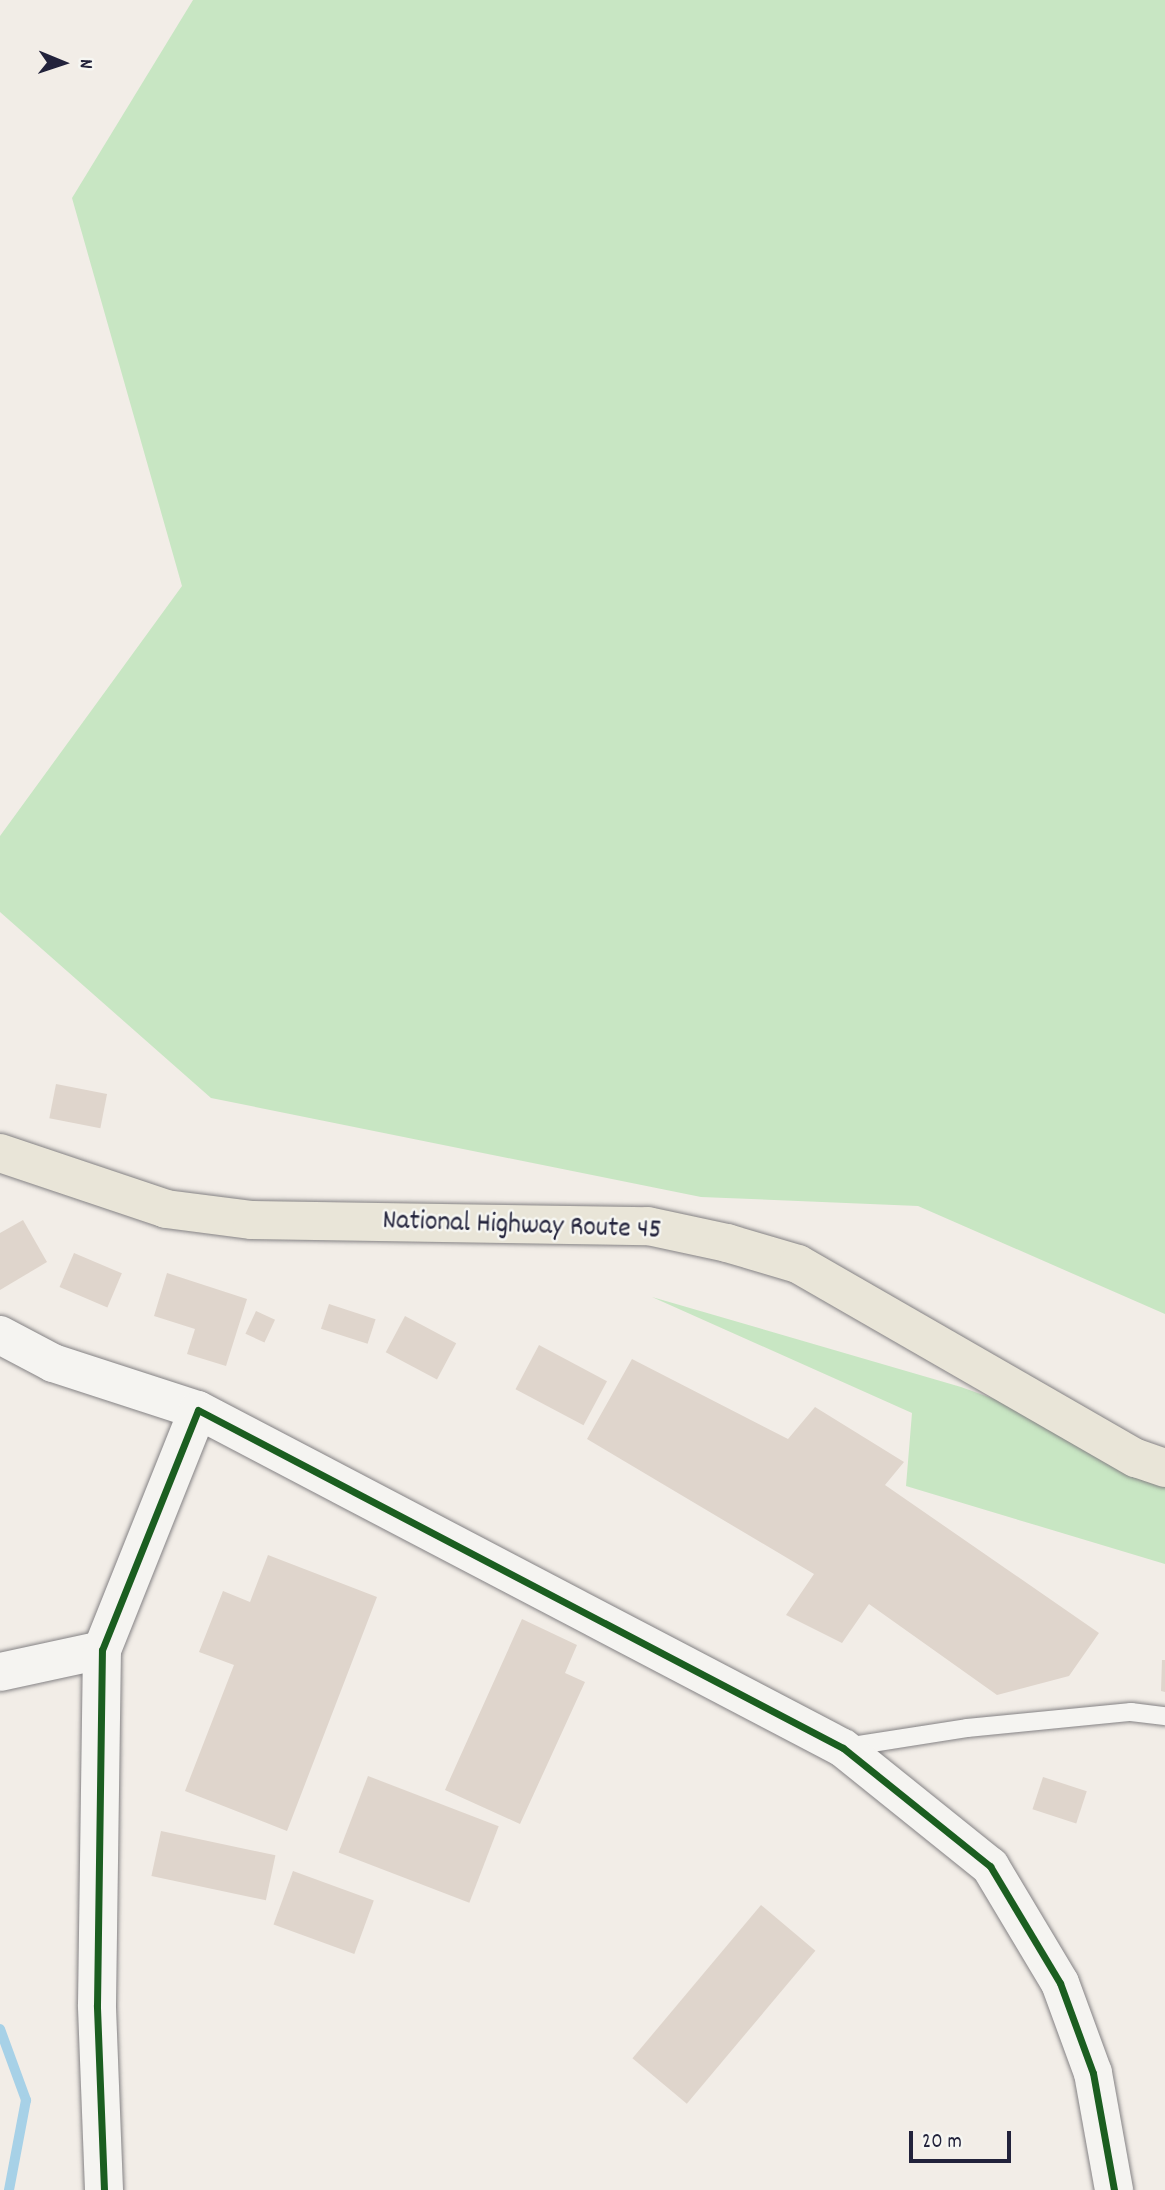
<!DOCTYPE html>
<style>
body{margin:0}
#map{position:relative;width:1165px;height:2190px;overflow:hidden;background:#f2ede7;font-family:Dekko,sans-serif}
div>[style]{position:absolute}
.green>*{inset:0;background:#c8e6c3}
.stream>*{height:10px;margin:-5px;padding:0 5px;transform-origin:5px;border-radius:5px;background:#a7d1e7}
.building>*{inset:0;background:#dfd5cc;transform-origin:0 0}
.roads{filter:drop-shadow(0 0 2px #848284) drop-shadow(0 0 2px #848284)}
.service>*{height:18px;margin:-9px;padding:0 9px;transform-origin:9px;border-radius:9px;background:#f5f4f1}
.tertiary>*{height:38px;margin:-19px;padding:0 19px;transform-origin:19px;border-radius:19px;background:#f5f4f1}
.trunk>*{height:38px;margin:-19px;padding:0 19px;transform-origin:19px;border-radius:19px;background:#e9e5d8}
.cycleway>*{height:7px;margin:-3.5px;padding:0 3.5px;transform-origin:3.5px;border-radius:3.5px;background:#1b5e20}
span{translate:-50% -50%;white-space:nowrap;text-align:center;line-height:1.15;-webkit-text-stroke:5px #f6f6f2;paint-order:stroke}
.street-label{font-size:28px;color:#22223b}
.north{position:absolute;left:28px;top:28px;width:70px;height:70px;-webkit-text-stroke:5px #f6f6f2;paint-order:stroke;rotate:92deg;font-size:19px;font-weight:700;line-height:28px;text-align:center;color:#22223b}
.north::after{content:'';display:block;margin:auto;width:24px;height:32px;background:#22223b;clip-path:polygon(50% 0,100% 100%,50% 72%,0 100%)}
.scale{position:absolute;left:909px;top:2131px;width:102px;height:32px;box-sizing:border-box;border:4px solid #22223b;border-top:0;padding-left:9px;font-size:21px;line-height:24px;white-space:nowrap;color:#22223b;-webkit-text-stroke:5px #f6f6f2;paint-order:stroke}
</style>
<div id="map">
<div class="green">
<div style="clip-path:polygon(193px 0,1165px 0,1165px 1314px,918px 1206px,701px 1197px,211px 1098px,0 912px,0 836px,182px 586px,72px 198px)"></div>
<div style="clip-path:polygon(652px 1297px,961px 1387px,1165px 1460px,1165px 1564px,906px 1486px,912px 1413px)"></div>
</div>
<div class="stream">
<div style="left:0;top:2029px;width:76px;rotate:69.9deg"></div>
<div style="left:26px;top:2100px;width:92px;rotate:100.7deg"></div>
</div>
<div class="building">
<div style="left:56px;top:1084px;width:52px;height:35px;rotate:11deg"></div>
<div style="clip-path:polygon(23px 1220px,47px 1262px,0 1290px,0 1233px)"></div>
<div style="left:74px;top:1253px;width:52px;height:37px;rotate:23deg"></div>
<div style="clip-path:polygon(167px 1273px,247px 1299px,226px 1366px,187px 1354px,195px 1329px,154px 1316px)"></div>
<div style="left:329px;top:1304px;width:49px;height:26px;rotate:18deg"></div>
<div style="left:256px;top:1311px;width:21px;height:25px;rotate:25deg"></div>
<div style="left:405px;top:1316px;width:58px;height:41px;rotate:28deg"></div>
<div style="left:539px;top:1345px;width:77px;height:50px;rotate:28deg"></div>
<div style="clip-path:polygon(632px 1359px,788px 1439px,815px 1407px,904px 1462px,885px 1485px,1099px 1633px,1069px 1676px,997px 1695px,869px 1604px,842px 1643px,786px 1615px,814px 1574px,587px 1439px)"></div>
<div style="clip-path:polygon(268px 1555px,377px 1597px,287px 1831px,185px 1791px,234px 1665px,199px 1652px,223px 1591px,250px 1602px)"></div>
<div style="clip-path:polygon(522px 1619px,577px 1645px,565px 1673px,585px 1682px,520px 1824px,445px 1790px)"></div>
<div style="clip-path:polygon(1162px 1660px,1165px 1660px,1165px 1692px,1161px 1691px)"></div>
<div style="left:368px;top:1776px;width:140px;height:82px;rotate:21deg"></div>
<div style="left:1043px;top:1777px;width:46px;height:34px;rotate:18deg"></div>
<div style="left:161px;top:1831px;width:117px;height:46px;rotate:12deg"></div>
<div style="left:293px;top:1871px;width:86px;height:57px;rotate:20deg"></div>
<div style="left:761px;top:1905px;width:71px;height:200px;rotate:40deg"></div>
</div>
<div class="roads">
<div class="service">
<div style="left:846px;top:1747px;width:122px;rotate:-8.9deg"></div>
<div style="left:967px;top:1728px;width:165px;rotate:-5.6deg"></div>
<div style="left:1131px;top:1712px;width:34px;rotate:7deg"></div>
</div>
<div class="tertiary">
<div style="left:0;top:1335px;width:60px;rotate:27.8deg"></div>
<div style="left:53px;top:1363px;width:152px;rotate:18deg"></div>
<div style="left:0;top:1672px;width:104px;rotate:-12.2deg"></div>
<div style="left:104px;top:2190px;width:185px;rotate:-92.2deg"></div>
<div style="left:97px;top:2005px;width:355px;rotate:-89.2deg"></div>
<div style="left:102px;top:1650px;width:258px;rotate:-68.2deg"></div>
<div style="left:198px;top:1410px;width:728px;rotate:27.66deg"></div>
<div style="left:843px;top:1748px;width:189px;rotate:38.8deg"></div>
<div style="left:990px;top:1866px;width:136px;rotate:59.1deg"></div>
<div style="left:1060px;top:1983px;width:96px;rotate:69.9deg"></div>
<div style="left:1093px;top:2073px;width:119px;rotate:79.8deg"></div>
</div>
<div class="trunk">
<div style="left:0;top:1153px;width:175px;rotate:18.6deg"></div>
<div style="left:166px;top:1209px;width:87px;rotate:7.3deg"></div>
<div style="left:252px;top:1220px;width:396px;rotate:0.9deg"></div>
<div style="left:648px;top:1226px;width:81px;rotate:12.1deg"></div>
<div style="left:727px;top:1243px;width:74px;rotate:16.5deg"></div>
<div style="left:798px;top:1264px;width:390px;rotate:29.9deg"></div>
<div style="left:1136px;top:1458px;width:31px;rotate:19deg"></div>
</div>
</div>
<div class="cycleway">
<div style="left:104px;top:2190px;width:185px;rotate:-92.2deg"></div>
<div style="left:97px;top:2005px;width:355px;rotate:-89.2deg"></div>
<div style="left:102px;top:1650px;width:258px;rotate:-68.2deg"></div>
<div style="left:198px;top:1410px;width:728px;rotate:27.66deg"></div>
<div style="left:843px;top:1748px;width:189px;rotate:38.8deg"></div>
<div style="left:990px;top:1866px;width:136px;rotate:59.1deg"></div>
<div style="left:1060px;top:1983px;width:96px;rotate:69.9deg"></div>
<div style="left:1093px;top:2073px;width:119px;rotate:79.8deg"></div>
</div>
<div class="street-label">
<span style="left:522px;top:1227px;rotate:2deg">National Highway Route 45</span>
</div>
<div class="north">N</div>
<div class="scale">20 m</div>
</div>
